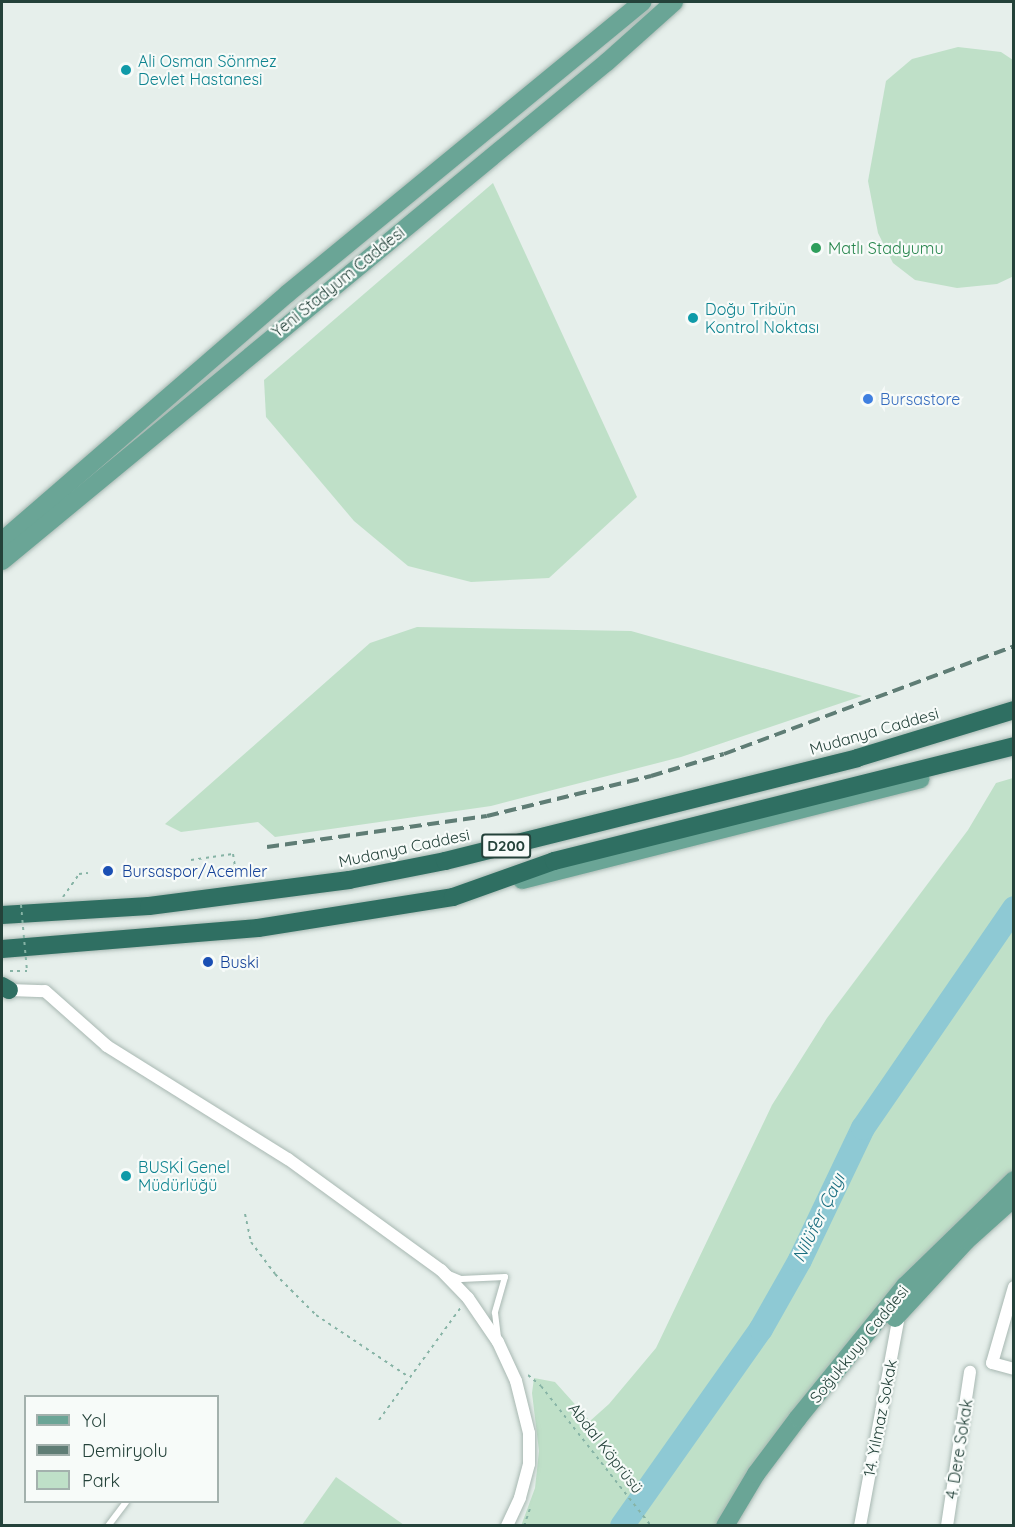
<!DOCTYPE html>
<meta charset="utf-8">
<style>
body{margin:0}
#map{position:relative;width:1015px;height:1527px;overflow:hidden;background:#e6efeb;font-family:Quicksand,sans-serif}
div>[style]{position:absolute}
.green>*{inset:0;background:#bfe0c8}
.river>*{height:24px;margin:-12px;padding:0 12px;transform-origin:12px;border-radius:12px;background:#8ec9d4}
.path>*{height:2px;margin-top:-1px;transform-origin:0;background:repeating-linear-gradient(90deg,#86b3a5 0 3px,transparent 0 7.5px)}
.roads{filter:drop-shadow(0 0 2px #a8b8b2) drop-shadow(0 0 2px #a8b8b2)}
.lane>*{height:6px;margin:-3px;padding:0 3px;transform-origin:3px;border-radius:3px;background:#fff}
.street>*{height:12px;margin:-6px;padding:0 6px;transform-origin:6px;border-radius:6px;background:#fff}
.primary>*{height:18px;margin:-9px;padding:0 9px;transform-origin:9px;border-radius:9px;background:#6aa596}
.highway>*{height:18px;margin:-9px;padding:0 9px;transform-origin:9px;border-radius:9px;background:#2f6f62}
.rail>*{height:4px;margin-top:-2px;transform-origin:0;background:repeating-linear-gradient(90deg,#5f7d75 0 12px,transparent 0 18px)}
.path-bridge>*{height:2px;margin-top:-1px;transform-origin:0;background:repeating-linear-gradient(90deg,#86b3a5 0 3px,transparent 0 7.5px)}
.dots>*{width:16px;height:16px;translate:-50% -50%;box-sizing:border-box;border:3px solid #f7fbf9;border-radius:50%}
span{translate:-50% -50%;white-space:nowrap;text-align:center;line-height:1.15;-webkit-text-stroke:4.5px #f7fbf9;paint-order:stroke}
.shield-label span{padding:2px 4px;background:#f7fbf9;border:2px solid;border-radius:4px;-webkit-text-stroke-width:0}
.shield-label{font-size:15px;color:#24423a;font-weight:700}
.culture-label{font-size:16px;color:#0d838f}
.left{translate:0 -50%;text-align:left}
.leisure-label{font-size:16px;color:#27864d}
.street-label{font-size:16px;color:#24423a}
.shop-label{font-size:16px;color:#366cbe}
.transit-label{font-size:16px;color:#164399}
.water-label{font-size:18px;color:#1c6f80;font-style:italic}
.frame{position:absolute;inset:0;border:3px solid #24423a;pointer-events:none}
.legend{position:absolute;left:24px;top:1395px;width:195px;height:108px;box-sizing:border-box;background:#f7fbf9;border:2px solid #a3b1ad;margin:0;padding:8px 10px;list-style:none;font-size:18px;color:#24423a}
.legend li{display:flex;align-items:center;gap:12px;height:30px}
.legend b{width:30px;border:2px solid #a3b1ad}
</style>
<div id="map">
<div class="green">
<div style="clip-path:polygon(958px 47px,1001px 52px,1013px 60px,1014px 276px,997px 284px,957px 288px,915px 280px,893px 263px,878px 233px,868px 181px,886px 81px,912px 59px)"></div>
<div style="clip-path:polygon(493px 183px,637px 497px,549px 578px,471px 582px,408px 566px,354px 521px,266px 417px,264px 380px)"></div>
<div style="clip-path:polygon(417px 627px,631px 631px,862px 696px,681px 757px,491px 806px,275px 837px,258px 822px,181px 832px,165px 824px,370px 643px)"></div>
<div style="clip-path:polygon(1013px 778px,1013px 1173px,922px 1259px,718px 1525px,521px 1526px,535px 1488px,539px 1451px,532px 1393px,534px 1378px,555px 1382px,590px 1421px,609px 1404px,656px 1348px,772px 1105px,827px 1018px,968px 830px,996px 783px)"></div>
<div style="clip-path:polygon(336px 1477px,404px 1525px,302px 1525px)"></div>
</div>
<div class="river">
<div style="left:622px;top:1526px;width:241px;rotate:-54.8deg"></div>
<div style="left:761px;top:1329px;width:79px;rotate:-60.5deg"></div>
<div style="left:800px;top:1260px;width:146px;rotate:-64.5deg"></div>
<div style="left:863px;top:1128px;width:267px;rotate:-55.5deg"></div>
</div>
<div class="path">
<div style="left:191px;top:860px;width:42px;rotate:-8.1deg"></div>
<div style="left:233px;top:854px;width:24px;rotate:81deg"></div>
<div style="left:63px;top:897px;width:28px;rotate:-55deg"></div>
<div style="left:79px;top:874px;width:9px;rotate:-6deg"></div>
<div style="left:10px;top:971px;width:17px"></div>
<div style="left:245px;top:1214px;width:29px;rotate:78deg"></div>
<div style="left:251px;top:1242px;width:40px;rotate:53deg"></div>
<div style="left:275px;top:1274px;width:58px;rotate:45deg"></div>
<div style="left:316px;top:1315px;width:112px;rotate:33.7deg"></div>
<div style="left:528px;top:1375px;width:17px;rotate:40deg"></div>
<div style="left:541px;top:1386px;width:178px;rotate:51.8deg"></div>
<div style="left:379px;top:1420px;width:140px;rotate:-54deg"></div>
<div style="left:524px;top:1526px;width:18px;rotate:-71deg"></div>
</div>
<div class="roads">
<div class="lane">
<div style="left:449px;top:1274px;width:13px;rotate:23deg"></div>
<div style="left:461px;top:1279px;width:44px;rotate:-2.6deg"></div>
<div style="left:505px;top:1277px;width:37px;rotate:106deg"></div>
<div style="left:495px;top:1313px;width:25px;rotate:83deg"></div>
<div style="left:108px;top:1526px;width:30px;rotate:-53deg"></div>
</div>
<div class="street">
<div style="left:9px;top:990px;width:36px;rotate:2deg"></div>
<div style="left:45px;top:991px;width:83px;rotate:41.6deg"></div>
<div style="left:107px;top:1046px;width:213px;rotate:32deg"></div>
<div style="left:288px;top:1159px;width:189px;rotate:36deg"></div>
<div style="left:441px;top:1270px;width:39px;rotate:46deg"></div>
<div style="left:468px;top:1298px;width:53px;rotate:55.7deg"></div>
<div style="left:498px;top:1342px;width:43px;rotate:65.2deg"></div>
<div style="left:516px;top:1381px;width:54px;rotate:76deg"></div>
<div style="left:529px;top:1433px;width:31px;rotate:90deg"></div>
<div style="left:529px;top:1464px;width:35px;rotate:105deg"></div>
<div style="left:520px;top:1498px;width:31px;rotate:115deg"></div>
<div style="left:1014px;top:1287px;width:79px;rotate:106.1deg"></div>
<div style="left:992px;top:1363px;width:23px;rotate:15deg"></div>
<div style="left:860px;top:1526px;width:219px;rotate:-79.5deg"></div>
<div style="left:947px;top:1526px;width:156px;rotate:-81.5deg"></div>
</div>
<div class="primary">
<div style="left:2px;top:541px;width:377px;rotate:-40.9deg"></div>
<div style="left:287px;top:294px;width:460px;rotate:-39.4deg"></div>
<div style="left:2px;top:561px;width:784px;rotate:-39.52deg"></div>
<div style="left:607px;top:62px;width:90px;rotate:-41.8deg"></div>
<div style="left:522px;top:880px;width:411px;rotate:-14.2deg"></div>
<div style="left:895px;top:1318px;width:105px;rotate:-47.3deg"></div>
<div style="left:966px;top:1241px;width:64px;rotate:-41.9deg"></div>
<div style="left:725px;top:1526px;width:61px;rotate:-59.2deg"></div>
<div style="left:756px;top:1474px;width:70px;rotate:-53.1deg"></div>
<div style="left:798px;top:1418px;width:170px;rotate:-51deg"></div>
<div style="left:905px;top:1286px;width:152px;rotate:-44.2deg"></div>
</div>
<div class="highway">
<div style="left:2px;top:915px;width:147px;rotate:-3.5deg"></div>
<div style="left:149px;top:906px;width:202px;rotate:-7.4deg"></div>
<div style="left:349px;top:880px;width:98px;rotate:-11.2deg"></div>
<div style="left:445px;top:861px;width:425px;rotate:-14deg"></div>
<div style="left:857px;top:758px;width:164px;rotate:-17deg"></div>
<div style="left:2px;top:949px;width:257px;rotate:-4.7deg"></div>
<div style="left:258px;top:928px;width:197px;rotate:-9deg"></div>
<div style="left:453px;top:897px;width:107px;rotate:-19.6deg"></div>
<div style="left:554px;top:861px;width:474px;rotate:-14deg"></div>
<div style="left:2px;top:986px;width:8px;rotate:30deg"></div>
</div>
</div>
<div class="rail">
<div style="left:267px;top:847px;width:222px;rotate:-8deg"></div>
<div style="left:487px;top:816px;width:169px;rotate:-13.7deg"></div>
<div style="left:651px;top:776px;width:76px;rotate:-16.8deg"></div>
<div style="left:724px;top:754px;width:309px;rotate:-20.4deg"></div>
</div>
<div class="path-bridge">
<div style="left:21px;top:905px;width:66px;rotate:84.8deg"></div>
</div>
<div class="dots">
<div style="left:126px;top:70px;background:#0f9aa8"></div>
<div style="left:816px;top:248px;background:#2e9e5b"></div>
<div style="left:693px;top:318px;background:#0f9aa8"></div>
<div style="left:868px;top:399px;background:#3f7fe0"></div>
<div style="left:108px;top:871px;background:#1a4fb4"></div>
<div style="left:208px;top:962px;background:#1a4fb4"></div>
<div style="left:126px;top:1176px;background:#0f9aa8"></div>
</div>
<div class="shield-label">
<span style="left:506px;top:846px">D200</span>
</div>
<div class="culture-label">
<span class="left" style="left:138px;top:70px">Ali Osman Sönmez<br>Devlet Hastanesi</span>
<span class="left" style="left:705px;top:318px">Doğu Tribün<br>Kontrol Noktası</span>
<span class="left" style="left:138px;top:1176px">BUSKİ Genel<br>Müdürlüğü</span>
</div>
<div class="leisure-label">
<span class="left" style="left:828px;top:248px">Matlı Stadyumu</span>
</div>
<div class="street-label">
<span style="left:338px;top:282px;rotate:-39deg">Yeni Stadyum Caddesi</span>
<span style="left:874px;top:731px;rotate:-16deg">Mudanya Caddesi</span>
<span style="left:404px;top:848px;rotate:-12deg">Mudanya Caddesi</span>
<span style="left:859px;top:1344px;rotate:-51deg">Soğukkuyu Caddesi</span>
<span style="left:880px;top:1418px;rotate:-79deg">14. Yılmaz Sokak</span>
<span style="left:606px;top:1448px;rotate:52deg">Abdal Köprüsü</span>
<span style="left:959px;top:1449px;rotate:-81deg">4. Dere Sokak</span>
</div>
<div class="shop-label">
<span class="left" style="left:880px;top:399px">Bursastore</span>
</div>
<div class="transit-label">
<span class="left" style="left:122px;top:871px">Bursaspor/Acemler</span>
<span class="left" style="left:220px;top:962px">Buski</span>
</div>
<div class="water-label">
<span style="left:819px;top:1218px;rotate:-64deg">Nilüfer Çayı</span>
</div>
<div class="frame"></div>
<ul class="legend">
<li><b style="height:8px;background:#6aa596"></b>Yol</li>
<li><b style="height:8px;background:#5f7d75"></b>Demiryolu</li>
<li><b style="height:16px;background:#bfe0c8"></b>Park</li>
</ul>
</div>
